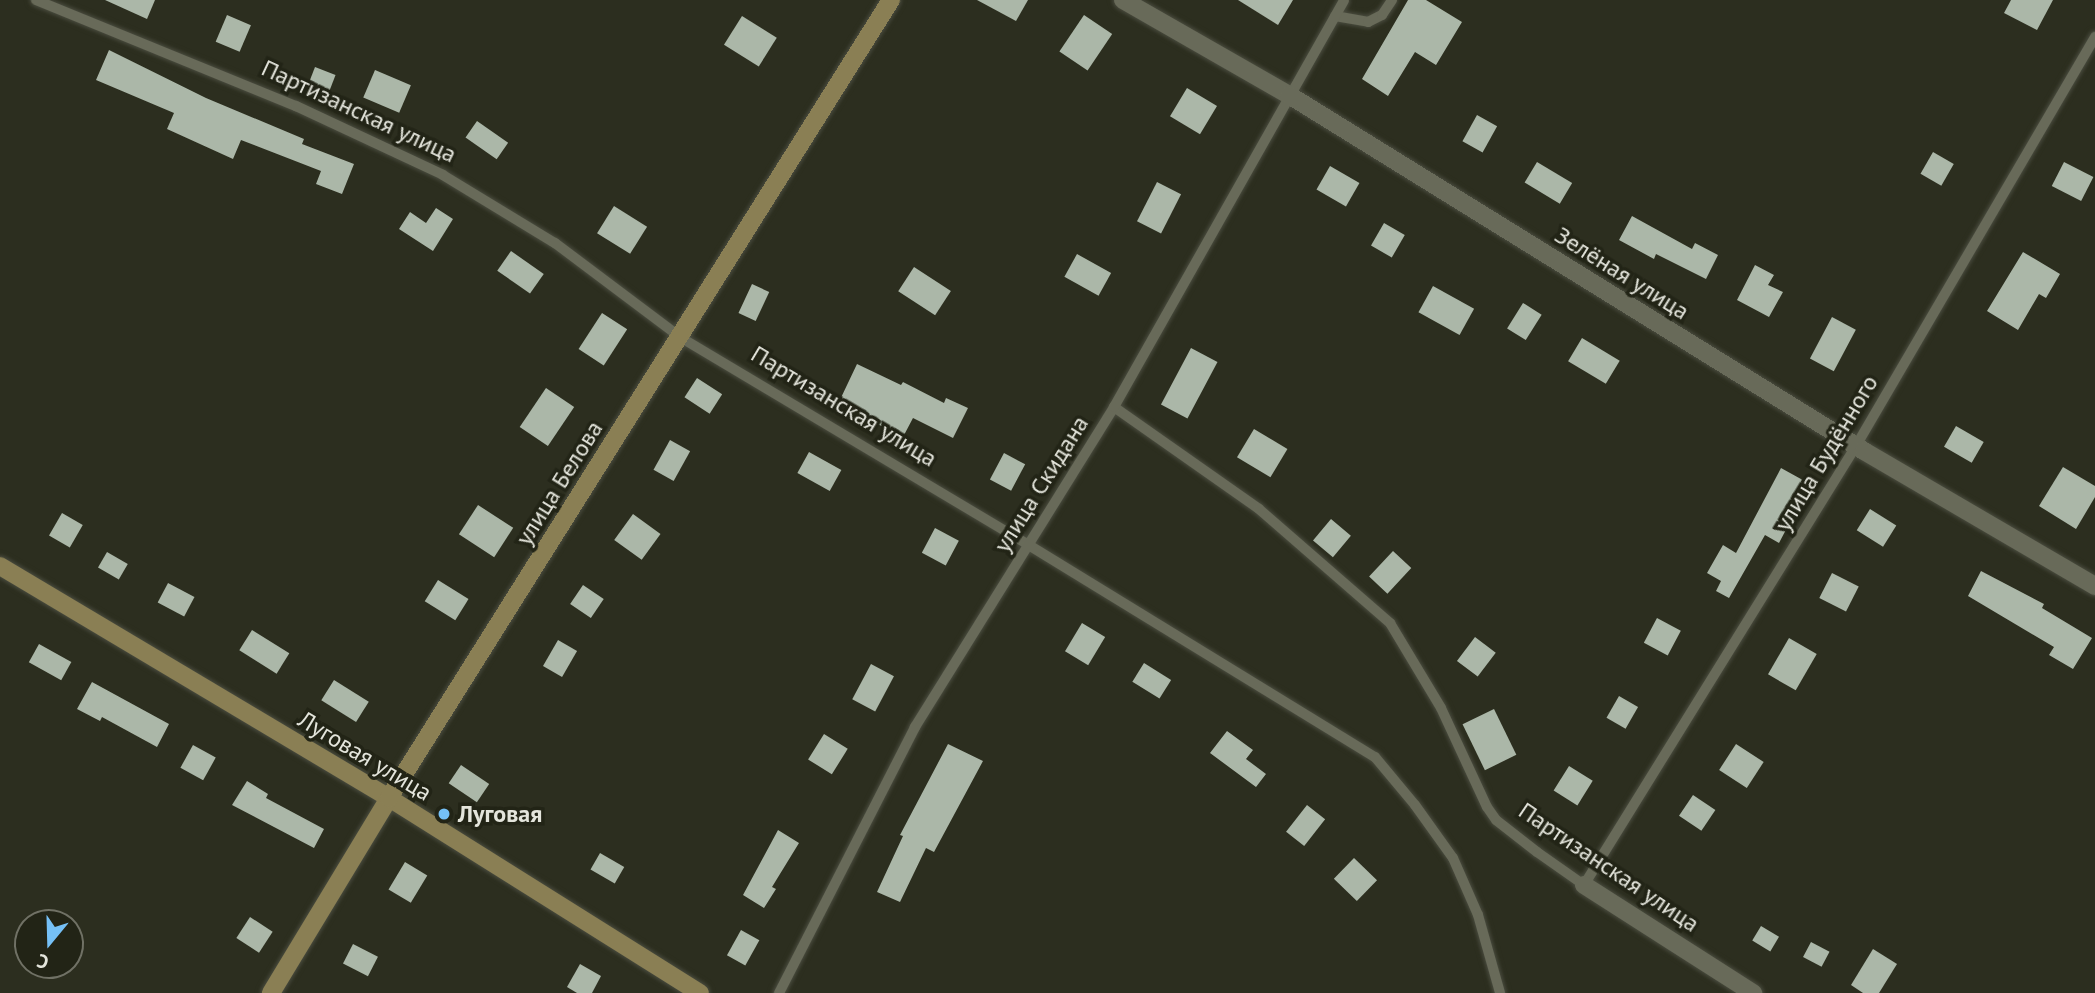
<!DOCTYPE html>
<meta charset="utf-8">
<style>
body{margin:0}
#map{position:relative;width:2095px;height:993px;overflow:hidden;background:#2c2e1f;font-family:"PT Sans",sans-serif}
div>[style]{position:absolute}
.building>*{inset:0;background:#abb7a8;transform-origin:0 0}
.roads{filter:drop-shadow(0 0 2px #4a4c3f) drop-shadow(0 0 2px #4a4c3f)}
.lane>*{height:10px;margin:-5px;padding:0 5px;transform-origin:5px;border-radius:5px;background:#686a59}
.street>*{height:18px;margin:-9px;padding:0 9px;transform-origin:9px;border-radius:9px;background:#686a59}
.secondary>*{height:18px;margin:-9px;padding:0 9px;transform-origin:9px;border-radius:9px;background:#8a7f54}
.dots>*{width:19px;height:19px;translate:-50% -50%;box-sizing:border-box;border:4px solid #222416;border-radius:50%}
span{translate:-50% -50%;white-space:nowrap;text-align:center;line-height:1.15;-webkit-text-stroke:7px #222416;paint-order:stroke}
.street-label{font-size:24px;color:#e4e5dc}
.poi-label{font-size:24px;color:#e4e5dc;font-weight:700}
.left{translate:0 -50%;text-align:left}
.north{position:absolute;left:14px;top:909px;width:70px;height:70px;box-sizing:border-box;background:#222416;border:2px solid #707165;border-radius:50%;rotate:199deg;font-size:19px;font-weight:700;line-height:28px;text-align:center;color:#e4e5dc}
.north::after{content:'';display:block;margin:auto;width:24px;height:32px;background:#75c0f6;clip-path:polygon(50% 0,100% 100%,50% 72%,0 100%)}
</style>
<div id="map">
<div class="building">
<div style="clip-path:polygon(105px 0,155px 0,147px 19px)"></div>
<div style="clip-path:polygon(977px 0,1028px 0,1016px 21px)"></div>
<div style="clip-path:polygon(1238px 0,1293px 0,1278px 25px)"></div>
<div style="clip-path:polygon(1408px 0,1426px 0,1462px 22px,1436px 65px,1415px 52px,1388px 96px,1362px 79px)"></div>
<div style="clip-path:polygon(2011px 0,2053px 0,2037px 30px,2004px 13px)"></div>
<div style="left:227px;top:15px;width:26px;height:29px;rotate:23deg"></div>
<div style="left:1084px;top:15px;width:34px;height:44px;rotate:34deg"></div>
<div style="left:742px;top:16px;width:41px;height:34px;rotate:32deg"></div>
<div style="clip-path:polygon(109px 50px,206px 98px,304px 139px,302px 144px,354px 164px,342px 194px,316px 184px,321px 171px,241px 140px,233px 159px,167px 129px,174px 113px,96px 80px)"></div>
<div style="left:315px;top:67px;width:22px;height:25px;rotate:21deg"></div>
<div style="left:375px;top:70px;width:39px;height:30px;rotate:23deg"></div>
<div style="left:1187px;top:88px;width:35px;height:33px;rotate:31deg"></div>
<div style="left:1477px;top:115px;width:23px;height:30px;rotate:29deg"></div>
<div style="left:477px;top:121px;width:38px;height:20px;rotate:35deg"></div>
<div style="left:1933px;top:152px;width:24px;height:25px;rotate:30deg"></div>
<div style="left:1537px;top:162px;width:41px;height:24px;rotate:31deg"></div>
<div style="left:2064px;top:162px;width:33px;height:27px;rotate:27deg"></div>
<div style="left:1330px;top:166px;width:34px;height:27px;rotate:30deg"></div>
<div style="left:1157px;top:182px;width:27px;height:44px;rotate:27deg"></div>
<div style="left:614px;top:206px;width:39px;height:32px;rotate:32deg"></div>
<div style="clip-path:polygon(436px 208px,453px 219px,433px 251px,399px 229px,410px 212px,426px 223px)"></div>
<div style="clip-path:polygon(1632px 216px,1692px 249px,1695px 243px,1718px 255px,1706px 279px,1656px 254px,1654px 259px,1619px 240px)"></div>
<div style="left:1384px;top:223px;width:24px;height:26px;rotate:30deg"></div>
<div style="left:511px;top:251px;width:40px;height:24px;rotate:35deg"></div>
<div style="clip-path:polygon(2023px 252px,2060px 274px,2046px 298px,2039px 294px,2018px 330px,1987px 311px)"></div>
<div style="left:1077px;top:254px;width:39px;height:26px;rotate:29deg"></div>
<div style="clip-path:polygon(1755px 265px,1774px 275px,1768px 285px,1783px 292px,1769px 317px,1737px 300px)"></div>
<div style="left:914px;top:267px;width:44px;height:29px;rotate:33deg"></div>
<div style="left:752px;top:284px;width:19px;height:32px;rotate:25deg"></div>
<div style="left:1433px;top:286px;width:47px;height:30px;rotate:29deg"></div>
<div style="left:1523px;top:303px;width:22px;height:30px;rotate:32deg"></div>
<div style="left:602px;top:313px;width:30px;height:43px;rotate:33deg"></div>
<div style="left:1832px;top:317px;width:27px;height:47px;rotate:28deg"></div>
<div style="left:1582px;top:338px;width:44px;height:27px;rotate:31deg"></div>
<div style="left:1191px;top:348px;width:30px;height:64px;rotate:28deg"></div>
<div style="clip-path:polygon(857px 364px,901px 385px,903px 382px,944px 403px,946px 398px,968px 408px,953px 438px,913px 418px,903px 437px,838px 404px)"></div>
<div style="left:697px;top:378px;width:30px;height:23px;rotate:33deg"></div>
<div style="left:546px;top:388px;width:34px;height:47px;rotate:34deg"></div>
<div style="left:1956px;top:426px;width:32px;height:24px;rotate:30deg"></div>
<div style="left:1254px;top:429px;width:39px;height:33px;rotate:31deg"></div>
<div style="left:670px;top:440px;width:23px;height:34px;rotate:29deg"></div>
<div style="left:809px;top:452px;width:37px;height:24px;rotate:29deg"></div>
<div style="left:1004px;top:453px;width:24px;height:30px;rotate:28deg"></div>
<div style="clip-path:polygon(2063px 467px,2095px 486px,2095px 497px,2076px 529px,2039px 506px)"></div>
<div style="clip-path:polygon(1781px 468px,1810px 484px,1779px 543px,1765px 535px,1729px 598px,1716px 591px,1721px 581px,1707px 573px,1723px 545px,1736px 553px)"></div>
<div style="left:478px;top:505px;width:42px;height:35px;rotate:33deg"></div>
<div style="left:1870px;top:509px;width:31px;height:25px;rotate:32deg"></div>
<div style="left:62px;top:513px;width:24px;height:26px;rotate:30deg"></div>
<div style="left:633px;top:514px;width:34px;height:32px;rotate:36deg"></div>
<div style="left:1331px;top:519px;width:26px;height:28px;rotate:40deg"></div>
<div style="left:935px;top:528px;width:27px;height:28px;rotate:28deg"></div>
<div style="left:1393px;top:551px;width:25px;height:35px;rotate:43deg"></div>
<div style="left:107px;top:552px;width:24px;height:18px;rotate:30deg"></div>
<div style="clip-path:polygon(1981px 571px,2044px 604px,2042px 608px,2092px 638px,2073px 669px,2049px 655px,2054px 647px,1968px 596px)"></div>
<div style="left:1832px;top:573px;width:30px;height:28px;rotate:27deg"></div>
<div style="left:438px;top:580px;width:36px;height:25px;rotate:32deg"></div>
<div style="left:168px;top:583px;width:30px;height:22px;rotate:28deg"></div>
<div style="left:583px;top:585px;width:25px;height:23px;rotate:34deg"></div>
<div style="left:1657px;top:618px;width:27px;height:28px;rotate:28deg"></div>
<div style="left:1082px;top:623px;width:27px;height:33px;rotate:31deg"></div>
<div style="left:252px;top:630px;width:44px;height:24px;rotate:32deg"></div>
<div style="left:1475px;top:637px;width:26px;height:30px;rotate:37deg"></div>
<div style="left:1789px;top:638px;width:32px;height:42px;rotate:30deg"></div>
<div style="left:558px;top:640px;width:22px;height:30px;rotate:30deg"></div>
<div style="left:39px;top:644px;width:37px;height:21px;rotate:29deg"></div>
<div style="left:1144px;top:663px;width:32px;height:22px;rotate:32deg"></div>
<div style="left:871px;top:664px;width:26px;height:40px;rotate:28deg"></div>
<div style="left:334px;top:680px;width:41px;height:24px;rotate:32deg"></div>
<div style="clip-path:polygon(92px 682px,169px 724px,157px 747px,102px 717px,100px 721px,77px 709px)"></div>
<div style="left:1619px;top:696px;width:22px;height:25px;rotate:30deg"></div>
<div style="left:1494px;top:709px;width:51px;height:35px;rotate:64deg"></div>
<div style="clip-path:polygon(1227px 731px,1253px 750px,1246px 759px,1266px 774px,1256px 787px,1210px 753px)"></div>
<div style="left:824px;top:734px;width:28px;height:30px;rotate:32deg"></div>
<div style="clip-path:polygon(948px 744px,983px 761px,934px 852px,926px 848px,900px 902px,877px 892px,903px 836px,900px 835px)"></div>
<div style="left:1736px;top:744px;width:33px;height:31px;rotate:33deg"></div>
<div style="left:193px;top:745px;width:26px;height:26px;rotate:29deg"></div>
<div style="left:461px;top:765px;width:34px;height:22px;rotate:34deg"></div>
<div style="left:1569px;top:766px;width:28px;height:29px;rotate:32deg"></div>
<div style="clip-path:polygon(247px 781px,268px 794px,266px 798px,324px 829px,314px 848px,232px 805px)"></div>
<div style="left:1693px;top:795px;width:27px;height:25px;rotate:34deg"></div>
<div style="left:1307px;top:805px;width:23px;height:34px;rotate:38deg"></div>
<div style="clip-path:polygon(778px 830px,799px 843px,772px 887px,776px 889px,764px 908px,743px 895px)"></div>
<div style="left:600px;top:853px;width:28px;height:19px;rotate:30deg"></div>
<div style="left:1354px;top:858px;width:32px;height:29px;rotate:44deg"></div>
<div style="left:405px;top:862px;width:26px;height:32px;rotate:31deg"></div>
<div style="left:250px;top:917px;width:27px;height:25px;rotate:33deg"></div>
<div style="left:1761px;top:926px;width:21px;height:17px;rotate:31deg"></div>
<div style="left:741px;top:930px;width:21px;height:29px;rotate:29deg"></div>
<div style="left:1811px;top:942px;width:21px;height:17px;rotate:28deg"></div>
<div style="left:353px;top:944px;width:28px;height:22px;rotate:27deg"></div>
<div style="clip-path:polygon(1873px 949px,1897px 964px,1879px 993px,1863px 993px,1851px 985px)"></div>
<div style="clip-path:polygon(580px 964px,601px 976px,592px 993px,577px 993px,567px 987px)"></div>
</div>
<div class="roads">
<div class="lane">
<div style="left:36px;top:0;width:281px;rotate:22.2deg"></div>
<div style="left:296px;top:106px;width:162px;rotate:25.1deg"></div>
<div style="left:443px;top:175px;width:131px;rotate:31.3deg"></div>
<div style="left:555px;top:243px;width:156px;rotate:36.9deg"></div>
<div style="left:680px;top:337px;width:404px;rotate:30.8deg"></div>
<div style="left:1027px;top:544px;width:408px;rotate:31.5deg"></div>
<div style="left:1375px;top:757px;width:62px;rotate:50.2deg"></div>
<div style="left:1415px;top:805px;width:65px;rotate:54.4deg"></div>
<div style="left:1453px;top:858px;width:62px;rotate:66.3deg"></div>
<div style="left:1478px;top:915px;width:81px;rotate:74.2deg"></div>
<div style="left:1335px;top:16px;width:34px;rotate:10deg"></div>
<div style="left:1368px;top:22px;width:16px;rotate:-27deg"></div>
<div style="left:1382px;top:15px;width:18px;rotate:-56deg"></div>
<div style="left:1114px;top:407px;width:177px;rotate:35.1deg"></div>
<div style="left:1259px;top:509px;width:174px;rotate:41deg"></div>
<div style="left:1390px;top:623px;width:99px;rotate:59deg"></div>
<div style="left:1441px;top:708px;width:109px;rotate:65.1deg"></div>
<div style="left:1487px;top:807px;width:16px;rotate:55deg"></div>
<div style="left:1496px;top:820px;width:52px;rotate:38deg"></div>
<div style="left:1537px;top:852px;width:57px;rotate:35.1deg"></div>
<div style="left:1584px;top:885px;width:516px;rotate:-58.22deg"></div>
<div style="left:1856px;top:446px;width:474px;rotate:-59.7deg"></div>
<div style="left:779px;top:993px;width:299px;rotate:-62.9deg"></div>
<div style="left:915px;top:727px;width:377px;rotate:-58.1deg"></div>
<div style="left:1114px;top:407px;width:467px;rotate:-60.5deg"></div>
</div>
<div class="street">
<div style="left:1123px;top:0;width:191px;rotate:29.8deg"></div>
<div style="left:1289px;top:95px;width:676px;rotate:31.76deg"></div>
<div style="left:1864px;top:451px;width:268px;rotate:30.3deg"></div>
<div style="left:1584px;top:885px;width:201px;rotate:32.6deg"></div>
</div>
<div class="secondary">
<div style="left:0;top:566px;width:453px;rotate:30.8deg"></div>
<div style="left:389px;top:798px;width:367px;rotate:32.1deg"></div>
<div style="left:271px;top:993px;width:228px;rotate:-58.8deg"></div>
<div style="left:389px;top:798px;width:943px;rotate:-57.83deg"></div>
</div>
</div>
<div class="dots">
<div style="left:444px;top:814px;background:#75c0f6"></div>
</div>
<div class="street-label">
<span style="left:359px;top:111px;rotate:25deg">Партизанская улица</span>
<span style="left:1622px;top:273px;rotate:32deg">Зелёная улица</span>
<span style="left:844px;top:406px;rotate:31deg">Партизанская улица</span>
<span style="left:1826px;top:453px;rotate:-59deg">улица Будённого</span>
<span style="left:559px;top:483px;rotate:-58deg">улица Белова</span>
<span style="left:1041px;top:484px;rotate:-58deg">улица Скидана</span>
<span style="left:365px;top:756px;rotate:31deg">Луговая улица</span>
<span style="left:1609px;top:867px;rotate:34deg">Партизанская улица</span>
</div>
<div class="poi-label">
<span class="left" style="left:458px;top:814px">Луговая</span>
</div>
<div class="north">С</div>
</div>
